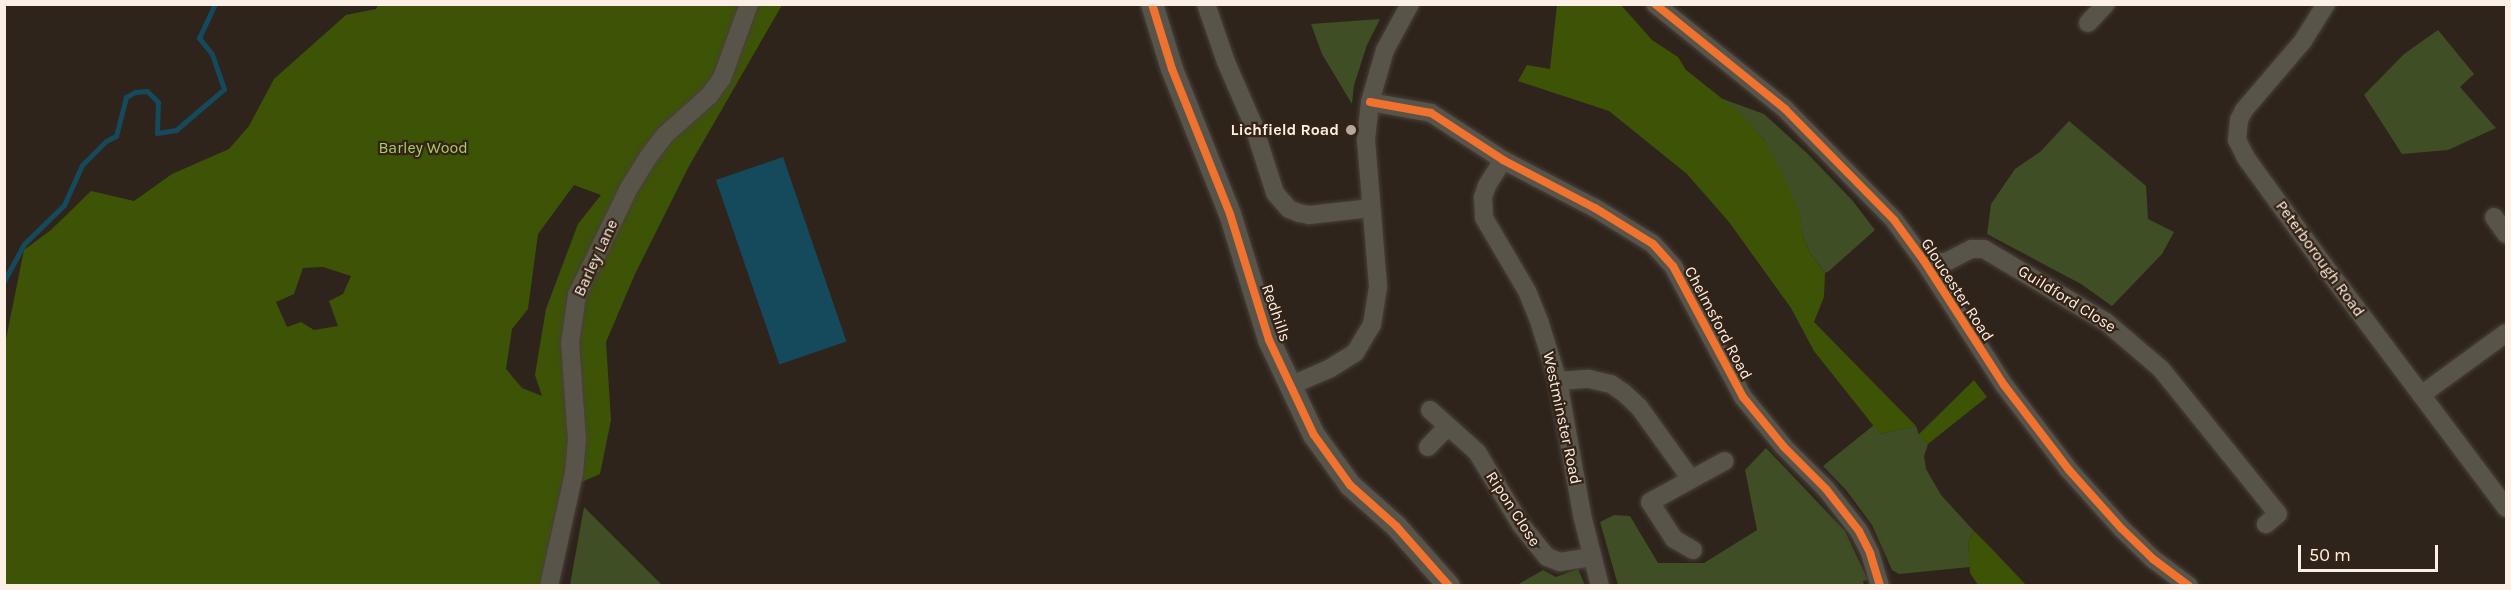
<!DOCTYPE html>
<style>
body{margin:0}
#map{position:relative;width:2511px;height:590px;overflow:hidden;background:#2e241c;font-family:Karla,sans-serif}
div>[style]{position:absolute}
.green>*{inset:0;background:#3f4e25}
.forest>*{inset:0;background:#3d5406}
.water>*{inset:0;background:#15495c;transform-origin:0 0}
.stream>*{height:5px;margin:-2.5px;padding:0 2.5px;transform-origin:2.5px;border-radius:2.5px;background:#15495c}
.roads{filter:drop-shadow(0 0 2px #49403a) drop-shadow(0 0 2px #49403a)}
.minor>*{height:18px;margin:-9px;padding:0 9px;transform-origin:9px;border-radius:9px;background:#595449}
.tertiary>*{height:22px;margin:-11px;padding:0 11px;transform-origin:11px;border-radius:11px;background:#595449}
.cycleway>*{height:8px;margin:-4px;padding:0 4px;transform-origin:4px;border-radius:4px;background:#ef722f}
.dots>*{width:16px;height:16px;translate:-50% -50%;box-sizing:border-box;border:3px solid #352315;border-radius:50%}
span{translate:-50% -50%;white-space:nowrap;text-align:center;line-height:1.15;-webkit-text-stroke:4.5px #352315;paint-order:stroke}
.poi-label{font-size:16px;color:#fbefe6;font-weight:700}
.right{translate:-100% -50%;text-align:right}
.park-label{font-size:16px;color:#a5cf67}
.street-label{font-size:16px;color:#fbefe6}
.frame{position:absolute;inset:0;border:6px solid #fbefe6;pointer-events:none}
.scale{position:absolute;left:2298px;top:545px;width:140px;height:27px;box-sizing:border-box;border:3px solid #fbefe6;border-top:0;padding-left:8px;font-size:18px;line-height:21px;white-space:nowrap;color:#fbefe6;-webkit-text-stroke:4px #352315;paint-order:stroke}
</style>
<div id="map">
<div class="green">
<div style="clip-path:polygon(1380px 19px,1367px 45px,1354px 85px,1352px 104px,1322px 54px,1311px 24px)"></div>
<div style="clip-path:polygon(2438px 30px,2474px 74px,2460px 87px,2496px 128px,2448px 150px,2402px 154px,2364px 95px,2404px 54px)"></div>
<div style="clip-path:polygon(1720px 98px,1764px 114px,1808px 154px,1852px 200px,1875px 230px,1829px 271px,1825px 273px,1809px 252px,1801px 230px,1801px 218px,1764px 140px,1739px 113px)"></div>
<div style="clip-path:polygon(2069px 121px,2146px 186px,2148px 219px,2174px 232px,2162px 254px,2112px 306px,2081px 284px,1987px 234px,1991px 204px,2015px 169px,2040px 152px)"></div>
<div style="clip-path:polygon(1874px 425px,1880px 434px,1916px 426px,1919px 435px,1928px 444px,1924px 456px,1926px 469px,1941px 495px,1974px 531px,1968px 542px,1970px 567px,1899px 574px,1892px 570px,1872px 525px,1846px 490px,1823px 466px)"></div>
<div style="clip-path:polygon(1766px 448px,1845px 531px,1868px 580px,1863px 581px,1864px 585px,1618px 585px,1600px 522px,1614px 515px,1630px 516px,1658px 563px,1704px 563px,1757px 530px,1745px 470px)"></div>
<div style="clip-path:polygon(584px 507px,662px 585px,570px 585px)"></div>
<div style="clip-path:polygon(1578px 569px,1585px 585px,1517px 585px,1543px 570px,1556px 577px)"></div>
</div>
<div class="forest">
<div style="clip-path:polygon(evenodd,378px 5px,782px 5px,688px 168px,635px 274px,606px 342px,611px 420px,600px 474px,563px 490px,543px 585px,5px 586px,5px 344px,24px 250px,51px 230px,91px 191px,134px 201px,172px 174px,229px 149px,249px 126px,274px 79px,346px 15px,376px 9px,378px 5px,574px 185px,601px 195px,578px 224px,546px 309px,535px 375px,542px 396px,522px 388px,506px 369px,512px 329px,528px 309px,538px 234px,574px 185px,378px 5px,323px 267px,351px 276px,343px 294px,329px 301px,338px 326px,314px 330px,301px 322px,287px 327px,276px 302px,294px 294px,303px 268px,323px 267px)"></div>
<div style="clip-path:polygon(1557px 5px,1621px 5px,1652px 40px,1678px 57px,1686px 70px,1739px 112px,1764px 140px,1783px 175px,1801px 218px,1801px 230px,1809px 252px,1825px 273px,1824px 297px,1814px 322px,1916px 426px,1880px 434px,1814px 351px,1791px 308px,1729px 222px,1687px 174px,1609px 111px,1518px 81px,1527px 65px,1550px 69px)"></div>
<div style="clip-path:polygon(1974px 380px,1987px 397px,1928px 444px,1918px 435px)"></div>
<div style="clip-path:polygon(1974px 531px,1991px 548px,2026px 585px,1978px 585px,1970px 573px,1968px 542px)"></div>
</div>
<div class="water">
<div style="left:783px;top:157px;width:195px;height:71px;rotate:71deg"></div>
</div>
<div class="stream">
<div style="left:4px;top:281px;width:42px;rotate:-61.6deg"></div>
<div style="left:24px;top:244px;width:56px;rotate:-44.3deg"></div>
<div style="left:64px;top:205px;width:44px;rotate:-65.8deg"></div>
<div style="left:82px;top:165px;width:34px;rotate:-45deg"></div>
<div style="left:106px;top:141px;width:11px;rotate:-27deg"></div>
<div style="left:116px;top:136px;width:40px;rotate:-75.6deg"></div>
<div style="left:126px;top:97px;width:10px;rotate:-29deg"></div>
<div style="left:135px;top:92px;width:12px;rotate:-5deg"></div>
<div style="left:147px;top:91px;width:16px;rotate:45deg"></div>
<div style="left:158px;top:102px;width:31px;rotate:92deg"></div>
<div style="left:157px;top:133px;width:19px;rotate:-9deg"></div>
<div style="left:176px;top:130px;width:63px;rotate:-40.5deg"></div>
<div style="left:224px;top:89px;width:37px;rotate:-109deg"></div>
<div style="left:212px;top:54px;width:21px;rotate:-129deg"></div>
<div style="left:199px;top:38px;width:38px;rotate:-65deg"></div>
</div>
<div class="roads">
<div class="minor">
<div style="left:1206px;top:4px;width:61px;rotate:71deg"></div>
<div style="left:1226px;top:62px;width:68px;rotate:66.5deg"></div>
<div style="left:1253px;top:124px;width:72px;rotate:72.3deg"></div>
<div style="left:1275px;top:193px;width:21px;rotate:49deg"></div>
<div style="left:1289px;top:209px;width:11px;rotate:22deg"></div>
<div style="left:1299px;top:213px;width:10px;rotate:11deg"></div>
<div style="left:1309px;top:215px;width:62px;rotate:-6.4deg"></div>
<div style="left:1655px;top:4px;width:167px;rotate:38.9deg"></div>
<div style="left:1785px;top:109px;width:156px;rotate:45.5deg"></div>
<div style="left:1894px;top:220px;width:51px;rotate:53.8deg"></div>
<div style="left:1924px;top:261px;width:148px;rotate:57.2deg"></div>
<div style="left:2004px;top:385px;width:107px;rotate:52.6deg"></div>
<div style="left:2069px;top:470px;width:79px;rotate:48.1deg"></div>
<div style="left:2122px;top:529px;width:43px;rotate:44.1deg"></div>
<div style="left:2153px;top:559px;width:45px;rotate:36.9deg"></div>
<div style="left:2326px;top:4px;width:44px;rotate:121.9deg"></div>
<div style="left:2303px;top:41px;width:91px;rotate:130.5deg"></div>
<div style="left:2244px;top:110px;width:11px;rotate:117deg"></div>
<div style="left:2239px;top:120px;width:20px;rotate:96deg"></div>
<div style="left:2237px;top:140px;width:20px;rotate:63deg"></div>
<div style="left:2246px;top:158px;width:126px;rotate:54deg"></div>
<div style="left:2320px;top:260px;width:310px;rotate:53.1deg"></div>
<div style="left:2088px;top:23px;width:26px;rotate:-47deg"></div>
<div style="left:1370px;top:102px;width:62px;rotate:10.2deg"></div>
<div style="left:1431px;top:113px;width:86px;rotate:33.1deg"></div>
<div style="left:1503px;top:160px;width:104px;rotate:27.6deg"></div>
<div style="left:1595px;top:208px;width:68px;rotate:31.8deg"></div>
<div style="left:1653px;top:244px;width:30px;rotate:48deg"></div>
<div style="left:1673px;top:266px;width:149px;rotate:61.9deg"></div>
<div style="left:1743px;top:397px;width:65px;rotate:50.6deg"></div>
<div style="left:1784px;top:447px;width:59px;rotate:45deg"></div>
<div style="left:1826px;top:489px;width:53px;rotate:51.8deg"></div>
<div style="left:1859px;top:531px;width:25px;rotate:63deg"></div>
<div style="left:1870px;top:553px;width:34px;rotate:73deg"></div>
<div style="left:1503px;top:160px;width:31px;rotate:122deg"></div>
<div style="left:1487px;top:186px;width:12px;rotate:110deg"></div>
<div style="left:1483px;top:197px;width:21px;rotate:87deg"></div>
<div style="left:1484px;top:218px;width:85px;rotate:59.5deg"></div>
<div style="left:1527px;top:291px;width:35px;rotate:68deg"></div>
<div style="left:1540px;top:324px;width:60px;rotate:72.5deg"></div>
<div style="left:1558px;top:381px;width:136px;rotate:79.8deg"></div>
<div style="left:1582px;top:515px;width:73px;rotate:75.8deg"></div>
<div style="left:2494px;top:217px;width:21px;rotate:55deg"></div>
<div style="left:1924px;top:261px;width:22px;rotate:3deg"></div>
<div style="left:1946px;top:262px;width:29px;rotate:-27deg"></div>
<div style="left:1972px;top:249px;width:12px"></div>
<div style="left:1984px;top:249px;width:142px;rotate:30.9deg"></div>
<div style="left:2106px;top:322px;width:72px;rotate:40.5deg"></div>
<div style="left:2161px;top:369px;width:186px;rotate:51.1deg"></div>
<div style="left:2278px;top:514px;width:16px;rotate:140deg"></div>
<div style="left:1558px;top:381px;width:31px;rotate:-4deg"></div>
<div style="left:1589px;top:379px;width:23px;rotate:13deg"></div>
<div style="left:1611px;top:384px;width:16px;rotate:35deg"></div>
<div style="left:1624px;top:393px;width:21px;rotate:43deg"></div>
<div style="left:1639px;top:407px;width:89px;rotate:54.2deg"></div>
<div style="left:1292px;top:385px;width:40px;rotate:-23.4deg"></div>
<div style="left:1329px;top:369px;width:31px;rotate:-32deg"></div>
<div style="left:1355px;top:353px;width:33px;rotate:-59deg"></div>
<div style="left:1372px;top:325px;width:39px;rotate:-81deg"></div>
<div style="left:1378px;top:286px;width:146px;rotate:-94.7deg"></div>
<div style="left:1366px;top:140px;width:38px;rotate:-84deg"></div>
<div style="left:1370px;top:102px;width:54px;rotate:-73.9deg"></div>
<div style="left:1385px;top:50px;width:52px;rotate:-61.5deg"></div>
<div style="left:2421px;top:395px;width:105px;rotate:-36.1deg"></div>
<div style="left:1430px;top:410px;width:63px;rotate:41.8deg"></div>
<div style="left:1477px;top:452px;width:85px;rotate:58.9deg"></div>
<div style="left:1521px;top:525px;width:41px;rotate:50.9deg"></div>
<div style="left:1547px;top:557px;width:14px;rotate:21deg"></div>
<div style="left:1560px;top:562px;width:32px;rotate:-9deg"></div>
<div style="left:1428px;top:447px;width:28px;rotate:-46deg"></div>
<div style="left:1693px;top:550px;width:22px;rotate:-150deg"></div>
<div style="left:1674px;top:539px;width:44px;rotate:-123deg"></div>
<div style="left:1650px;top:502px;width:85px;rotate:-28.7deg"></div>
<div style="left:549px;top:586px;width:116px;rotate:-77.5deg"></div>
<div style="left:574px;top:473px;width:33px;rotate:-85deg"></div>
<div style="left:577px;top:440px;width:97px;rotate:-94.1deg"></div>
<div style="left:570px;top:343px;width:49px;rotate:-81.7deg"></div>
<div style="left:577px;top:295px;width:119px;rotate:-64.1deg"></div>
<div style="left:629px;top:188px;width:38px;rotate:-58deg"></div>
<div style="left:649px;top:156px;width:26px;rotate:-53deg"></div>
<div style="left:665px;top:135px;width:59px;rotate:-41.6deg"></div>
<div style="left:709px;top:96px;width:22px;rotate:-54deg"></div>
<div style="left:722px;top:78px;width:79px;rotate:-70deg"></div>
</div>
<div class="tertiary">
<div style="left:1152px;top:4px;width:68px;rotate:72.9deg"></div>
<div style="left:1172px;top:69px;width:156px;rotate:68.2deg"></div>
<div style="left:1230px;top:214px;width:132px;rotate:72.8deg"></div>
<div style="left:1269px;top:340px;width:105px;rotate:64.7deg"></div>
<div style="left:1314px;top:435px;width:62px;rotate:54.2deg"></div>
<div style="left:1350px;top:485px;width:62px;rotate:41.7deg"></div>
<div style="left:1396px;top:526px;width:80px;rotate:48.5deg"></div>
</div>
</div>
<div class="cycleway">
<div style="left:1152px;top:4px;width:68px;rotate:72.9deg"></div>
<div style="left:1172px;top:69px;width:156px;rotate:68.2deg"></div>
<div style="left:1230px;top:214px;width:132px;rotate:72.8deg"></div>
<div style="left:1269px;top:340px;width:105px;rotate:64.7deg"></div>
<div style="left:1314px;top:435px;width:62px;rotate:54.2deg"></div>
<div style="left:1350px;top:485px;width:62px;rotate:41.7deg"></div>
<div style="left:1396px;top:526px;width:80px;rotate:48.5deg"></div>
<div style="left:1655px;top:4px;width:167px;rotate:38.9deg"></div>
<div style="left:1785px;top:109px;width:156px;rotate:45.5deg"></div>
<div style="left:1894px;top:220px;width:51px;rotate:53.8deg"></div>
<div style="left:1924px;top:261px;width:148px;rotate:57.2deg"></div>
<div style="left:2004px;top:385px;width:107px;rotate:52.6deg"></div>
<div style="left:2069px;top:470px;width:79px;rotate:48.1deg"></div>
<div style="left:2122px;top:529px;width:43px;rotate:44.1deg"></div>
<div style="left:2153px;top:559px;width:45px;rotate:36.9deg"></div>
<div style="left:1370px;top:102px;width:62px;rotate:10.2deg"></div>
<div style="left:1431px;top:113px;width:86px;rotate:33.1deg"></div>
<div style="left:1503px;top:160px;width:104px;rotate:27.6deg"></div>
<div style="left:1595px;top:208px;width:68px;rotate:31.8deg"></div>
<div style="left:1653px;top:244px;width:30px;rotate:48deg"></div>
<div style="left:1673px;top:266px;width:149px;rotate:61.9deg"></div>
<div style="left:1743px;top:397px;width:65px;rotate:50.6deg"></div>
<div style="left:1784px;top:447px;width:59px;rotate:45deg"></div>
<div style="left:1826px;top:489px;width:53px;rotate:51.8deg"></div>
<div style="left:1859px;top:531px;width:25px;rotate:63deg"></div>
<div style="left:1870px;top:553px;width:34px;rotate:73deg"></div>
</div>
<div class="dots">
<div style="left:1351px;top:130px;background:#b3a89f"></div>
</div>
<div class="poi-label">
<span class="right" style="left:1339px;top:130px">Lichfield Road</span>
</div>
<div class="park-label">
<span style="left:423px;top:148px">Barley Wood</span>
</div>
<div class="street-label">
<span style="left:596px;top:258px;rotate:-65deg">Barley Lane</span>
<span style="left:2320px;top:259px;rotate:54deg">Peterborough Road</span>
<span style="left:1957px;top:290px;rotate:57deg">Gloucester Road</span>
<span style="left:2067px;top:299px;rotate:32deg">Guildford Close</span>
<span style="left:1276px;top:313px;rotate:71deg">Redhills</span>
<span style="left:1718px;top:323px;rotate:62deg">Chelmsford Road</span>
<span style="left:1562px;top:418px;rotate:78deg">Westminster Road</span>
<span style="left:1513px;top:509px;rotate:57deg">Ripon Close</span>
</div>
<div class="frame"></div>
<div class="scale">50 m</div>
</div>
